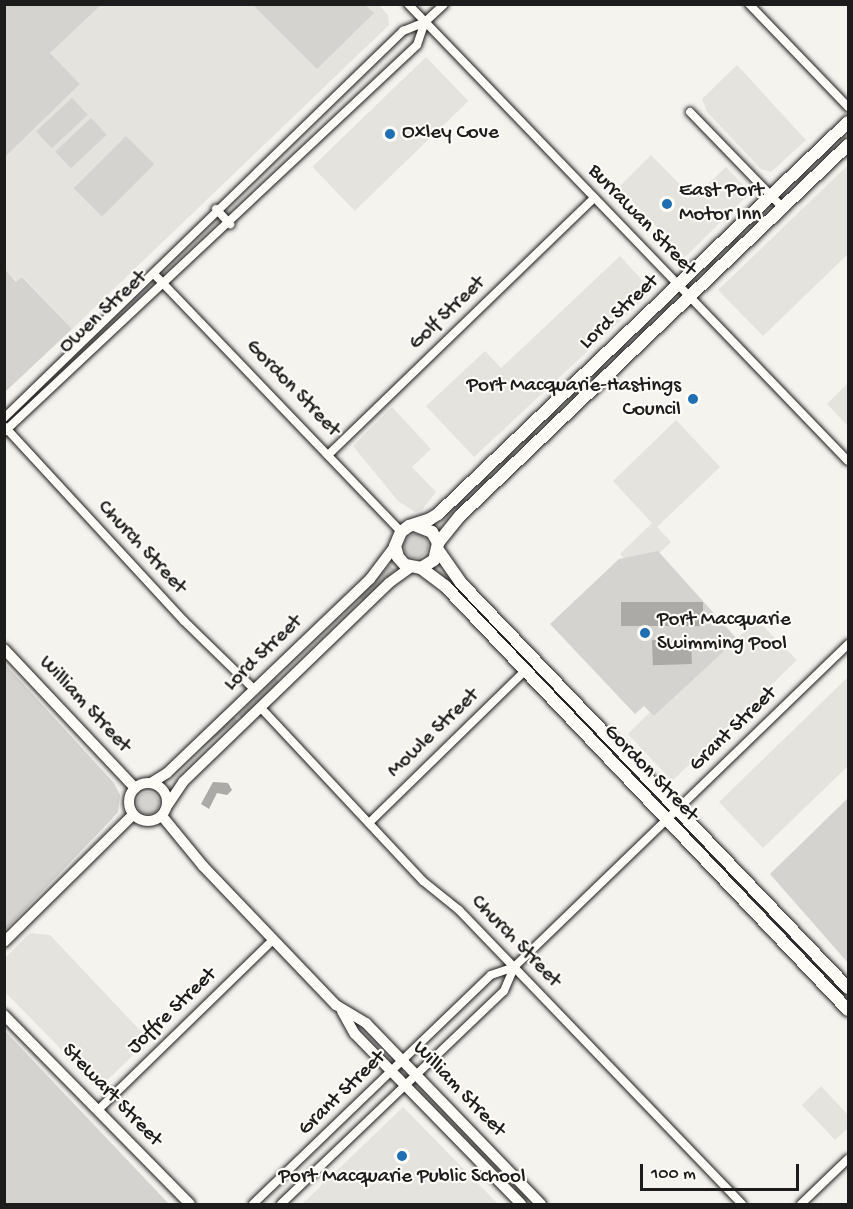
<!DOCTYPE html>
<style>
body{margin:0}
#map{position:relative;width:853px;height:1209px;overflow:hidden;background:#f4f3ee;font-family:"Gochi Hand",sans-serif}
div>[style]{position:absolute}
.built>*{inset:0;background:#e4e3de;transform-origin:0 0}
.green>*{inset:0;background:#d4d3cf;transform-origin:0 0}
.round{border-radius:50%}
.water>*{inset:0;background:#abaaa6;transform-origin:0 0}
.roads{filter:drop-shadow(0 0 2px #1c1c1c) drop-shadow(0 0 2px #1c1c1c)}
.minor>*{height:8px;margin:-4px;padding:0 4px;transform-origin:4px;border-radius:4px;background:#fdfcf7}
.tertiary>*{height:10px;margin:-5px;padding:0 5px;transform-origin:5px;border-radius:5px;background:#fdfcf7}
.tertiary>.ring{margin:-5px;padding:0;box-sizing:content-box;background:none;border:10px solid #fdfcf7;border-radius:50%}
.secondary>*{height:12px;margin:-6px;padding:0 6px;transform-origin:6px;border-radius:6px;background:#fdfcf7}
.dots>*{width:16px;height:16px;translate:-50% -50%;box-sizing:border-box;border:3px solid #fdfcf7;border-radius:50%}
span{translate:-50% -50%;white-space:nowrap;text-align:center;line-height:1.15;-webkit-text-stroke:4.5px #fdfcf7;paint-order:stroke}
.poi-label{font-size:21px;color:#1c1c1c}
.left{translate:0 -50%;text-align:left}
.right{translate:-100% -50%;text-align:right}
.street-label{font-size:21px;color:#1c1c1c}
.frame{position:absolute;inset:0;border:6px solid #1c1c1c;pointer-events:none}
.scale{position:absolute;left:640px;top:1164px;width:159px;height:27px;box-sizing:border-box;border:3px solid #1c1c1c;border-top:0;padding-left:8px;font-size:18px;line-height:21px;white-space:nowrap;color:#1c1c1c;-webkit-text-stroke:4px #fdfcf7;paint-order:stroke}
</style>
<div id="map">
<div class="built">
<div style="clip-path:polygon(378px 4px,388px 15px,389px 25px,72px 329px,23px 277px,17px 282px,5px 269px,5px 157px,80px 84px,50px 53px,101px 5px)"></div>
<div style="left:426px;top:57px;width:61px;height:158px;rotate:46deg"></div>
<div style="clip-path:polygon(737px 65px,806px 140px,771px 172px,761px 169px,707px 112px,702px 99px)"></div>
<div style="clip-path:polygon(651px 155px,693px 198px,726px 167px,746px 188px,747px 196px,685px 257px,619px 187px)"></div>
<div style="clip-path:polygon(848px 165px,848px 254px,763px 336px,718px 290px)"></div>
<div style="clip-path:polygon(620px 256px,652px 291px,474px 457px,426px 406px,485px 351px,501px 368px)"></div>
<div style="clip-path:polygon(848px 383px,848px 426px,827px 404px)"></div>
<div style="clip-path:polygon(392px 407px,431px 449px,412px 467px,436px 492px,422px 510px,415px 512px,398px 501px,353px 446px)"></div>
<div style="clip-path:polygon(676px 420px,720px 467px,657px 527px,671px 542px,638px 573px,620px 554px,652px 523px,613px 481px)"></div>
<div style="clip-path:polygon(757px 620px,797px 660px,672px 781px,628px 734px,650px 712px,654px 716px)"></div>
<div style="clip-path:polygon(848px 677px,848px 766px,763px 848px,719px 802px)"></div>
<div style="clip-path:polygon(30px 933px,50px 935px,149px 1040px,99px 1088px,5px 992px,4px 959px)"></div>
<div style="clip-path:polygon(821px 1086px,848px 1115px,848px 1128px,835px 1140px,802px 1105px)"></div>
<div style="clip-path:polygon(403px 1107px,498px 1204px,302px 1204px)"></div>
</div>
<div class="green">
<div style="clip-path:polygon(5px 4px,101px 5px,50px 53px,80px 84px,5px 157px)"></div>
<div style="clip-path:polygon(253px 5px,365px 5px,374px 13px,317px 69px)"></div>
<div style="left:72px;top:98px;width:23px;height:49px;rotate:47deg"></div>
<div style="left:91px;top:118px;width:23px;height:49px;rotate:47deg"></div>
<div style="left:126px;top:136px;width:40px;height:74px;rotate:45deg"></div>
<div style="clip-path:polygon(5px 269px,16px 282px,22px 277px,72px 329px,5px 392px)"></div>
<div class="round" style="left:404px;top:534px;width:24px;height:24px"></div>
<div style="clip-path:polygon(658px 551px,737px 639px,654px 716px,644px 706px,635px 714px,550px 624px,619px 559px)"></div>
<div style="clip-path:polygon(390px 565px,395px 570px,363px 601px,359px 597px)"></div>
<div style="clip-path:polygon(5px 664px,114px 783px,120px 795px,118px 812px,110px 821px,5px 930px)"></div>
<div style="left:275px;top:678px;width:6px;height:52px;rotate:45deg"></div>
<div style="left:234px;top:717px;width:5px;height:79px;rotate:53deg"></div>
<div class="round" style="left:137px;top:792px;width:22px;height:22px"></div>
<div style="clip-path:polygon(848px 798px,848px 963px,770px 874px)"></div>
<div style="clip-path:polygon(776px 921px,848px 996px,848px 1002px,773px 923px)"></div>
<div style="clip-path:polygon(4px 1031px,5px 1031px,169px 1204px,5px 1204px)"></div>
</div>
<div class="water">
<div style="left:703px;top:602px;width:24px;height:82px;rotate:90deg"></div>
<div style="left:691px;top:639px;width:25px;height:39px;rotate:88deg"></div>
<div style="clip-path:polygon(213px 782px,228px 783px,232px 790px,227px 795px,217px 793px,209px 809px,201px 804px)"></div>
</div>
<div class="roads">
<div class="minor">
<div style="left:408px;top:4px;width:634px;rotate:46.09deg"></div>
<div style="left:749px;top:4px;width:143px;rotate:46.1deg"></div>
<div style="left:690px;top:112px;width:134px;rotate:45.9deg"></div>
<div style="left:216px;top:209px;width:21px;rotate:47deg"></div>
<div style="left:154px;top:274px;width:357px;rotate:46.2deg"></div>
<div style="left:4px;top:418px;width:556px;rotate:-44.13deg"></div>
<div style="left:403px;top:31px;width:24px;rotate:-22deg"></div>
<div style="left:425px;top:22px;width:26px;rotate:-43deg"></div>
<div style="left:5px;top:427px;width:264px;rotate:47.3deg"></div>
<div style="left:184px;top:621px;width:99px;rotate:44.2deg"></div>
<div style="left:4px;top:432px;width:566px;rotate:-43.14deg"></div>
<div style="left:417px;top:45px;width:24px;rotate:-71deg"></div>
<div style="left:328px;top:455px;width:370px;rotate:-44deg"></div>
<div style="left:261px;top:708px;width:237px;rotate:46.9deg"></div>
<div style="left:423px;top:881px;width:46px;rotate:38.9deg"></div>
<div style="left:459px;top:910px;width:408px;rotate:46.1deg"></div>
<div style="left:369px;top:823px;width:218px;rotate:-44.3deg"></div>
<div style="left:98px;top:1110px;width:244px;rotate:-44.2deg"></div>
<div style="left:253px;top:1204px;width:330px;rotate:-43.9deg"></div>
<div style="left:491px;top:975px;width:24px;rotate:-19deg"></div>
<div style="left:281px;top:1204px;width:308px;rotate:-43.7deg"></div>
<div style="left:504px;top:991px;width:26px;rotate:-67deg"></div>
<div style="left:514px;top:967px;width:465px;rotate:-44deg"></div>
<div style="left:801px;top:1204px;width:65px;rotate:-43.8deg"></div>
</div>
<div class="tertiary">
<div style="left:4px;top:649px;width:191px;rotate:46.7deg"></div>
<div class="ring" style="left:129px;top:783px;width:28px;height:28px"></div>
<div style="left:151px;top:783px;width:19px;rotate:-32deg"></div>
<div style="left:167px;top:773px;width:281px;rotate:-43.7deg"></div>
<div style="left:370px;top:579px;width:41px;rotate:-52.9deg"></div>
<div style="left:167px;top:806px;width:29px;rotate:-56deg"></div>
<div style="left:183px;top:782px;width:286px;rotate:-44deg"></div>
<div style="left:389px;top:583px;width:27px;rotate:-36deg"></div>
<div style="left:162px;top:816px;width:65px;rotate:50.6deg"></div>
<div style="left:203px;top:866px;width:192px;rotate:46.3deg"></div>
<div style="left:336px;top:1005px;width:35px;rotate:31deg"></div>
<div style="left:366px;top:1023px;width:252px;rotate:46deg"></div>
<div style="left:4px;top:942px;width:181px;rotate:-44.6deg"></div>
<div style="left:342px;top:1011px;width:26px;rotate:61deg"></div>
<div style="left:355px;top:1034px;width:238px;rotate:45.7deg"></div>
<div style="left:4px;top:1015px;width:265px;rotate:45.5deg"></div>
</div>
<div class="secondary">
<div style="left:414px;top:525px;width:19px;rotate:21deg"></div>
<div style="left:432px;top:532px;width:13px;rotate:61deg"></div>
<div style="left:438px;top:543px;width:17px;rotate:103deg"></div>
<div style="left:434px;top:560px;width:15px;rotate:148deg"></div>
<div style="left:421px;top:568px;width:16px;rotate:-169deg"></div>
<div style="left:405px;top:565px;width:11px;rotate:-131deg"></div>
<div style="left:398px;top:557px;width:11px;rotate:-105deg"></div>
<div style="left:395px;top:546px;width:15px;rotate:-67deg"></div>
<div style="left:401px;top:532px;width:10px;rotate:-37deg"></div>
<div style="left:409px;top:526px;width:22px;rotate:-18deg"></div>
<div style="left:430px;top:519px;width:9px;rotate:-32deg"></div>
<div style="left:438px;top:514px;width:567px;rotate:-43.71deg"></div>
<div style="left:438px;top:543px;width:35px;rotate:-51deg"></div>
<div style="left:460px;top:516px;width:537px;rotate:-43.72deg"></div>
<div style="left:438px;top:550px;width:40px;rotate:55.1deg"></div>
<div style="left:461px;top:583px;width:560px;rotate:46.3deg"></div>
<div style="left:421px;top:568px;width:30px;rotate:37deg"></div>
<div style="left:445px;top:586px;width:585px;rotate:46.45deg"></div>
</div>
</div>
<div class="dots">
<div style="left:390px;top:134px;background:#1f6fb2"></div>
<div style="left:667px;top:204px;background:#1f6fb2"></div>
<div style="left:693px;top:399px;background:#1f6fb2"></div>
<div style="left:645px;top:633px;background:#1f6fb2"></div>
<div style="left:402px;top:1156px;background:#1f6fb2"></div>
</div>
<div class="poi-label">
<span class="left" style="left:402px;top:134px">Oxley Cove</span>
<span class="left" style="left:679px;top:204px">East Port<br>Motor Inn</span>
<span class="right" style="left:681px;top:399px">Port Macquarie-Hastings<br>Council</span>
<span class="left" style="left:657px;top:633px">Port Macquarie<br>Swimming Pool</span>
<span style="left:402px;top:1178px">Port Macquarie Public School</span>
</div>
<div class="street-label">
<span style="left:641px;top:221px;rotate:46deg">Burrawan Street</span>
<span style="left:104px;top:313px;rotate:-43deg">Owen Street</span>
<span style="left:620px;top:313px;rotate:-43deg">Lord Street</span>
<span style="left:448px;top:314px;rotate:-44deg">Golf Street</span>
<span style="left:292px;top:389px;rotate:46deg">Gordon Street</span>
<span style="left:141px;top:548px;rotate:47deg">Church Street</span>
<span style="left:264px;top:654px;rotate:-44deg">Lord Street</span>
<span style="left:84px;top:705px;rotate:47deg">William Street</span>
<span style="left:734px;top:730px;rotate:-44deg">Grant Street</span>
<span style="left:434px;top:734px;rotate:-44deg">Mowle Street</span>
<span style="left:650px;top:774px;rotate:46deg">Gordon Street</span>
<span style="left:515px;top:942px;rotate:46deg">Church Street</span>
<span style="left:173px;top:1012px;rotate:-44deg">Joffre Street</span>
<span style="left:458px;top:1090px;rotate:46deg">William Street</span>
<span style="left:343px;top:1094px;rotate:-44deg">Grant Street</span>
<span style="left:111px;top:1096px;rotate:46deg">Stewart Street</span>
</div>
<div class="frame"></div>
<div class="scale">100 m</div>
</div>
